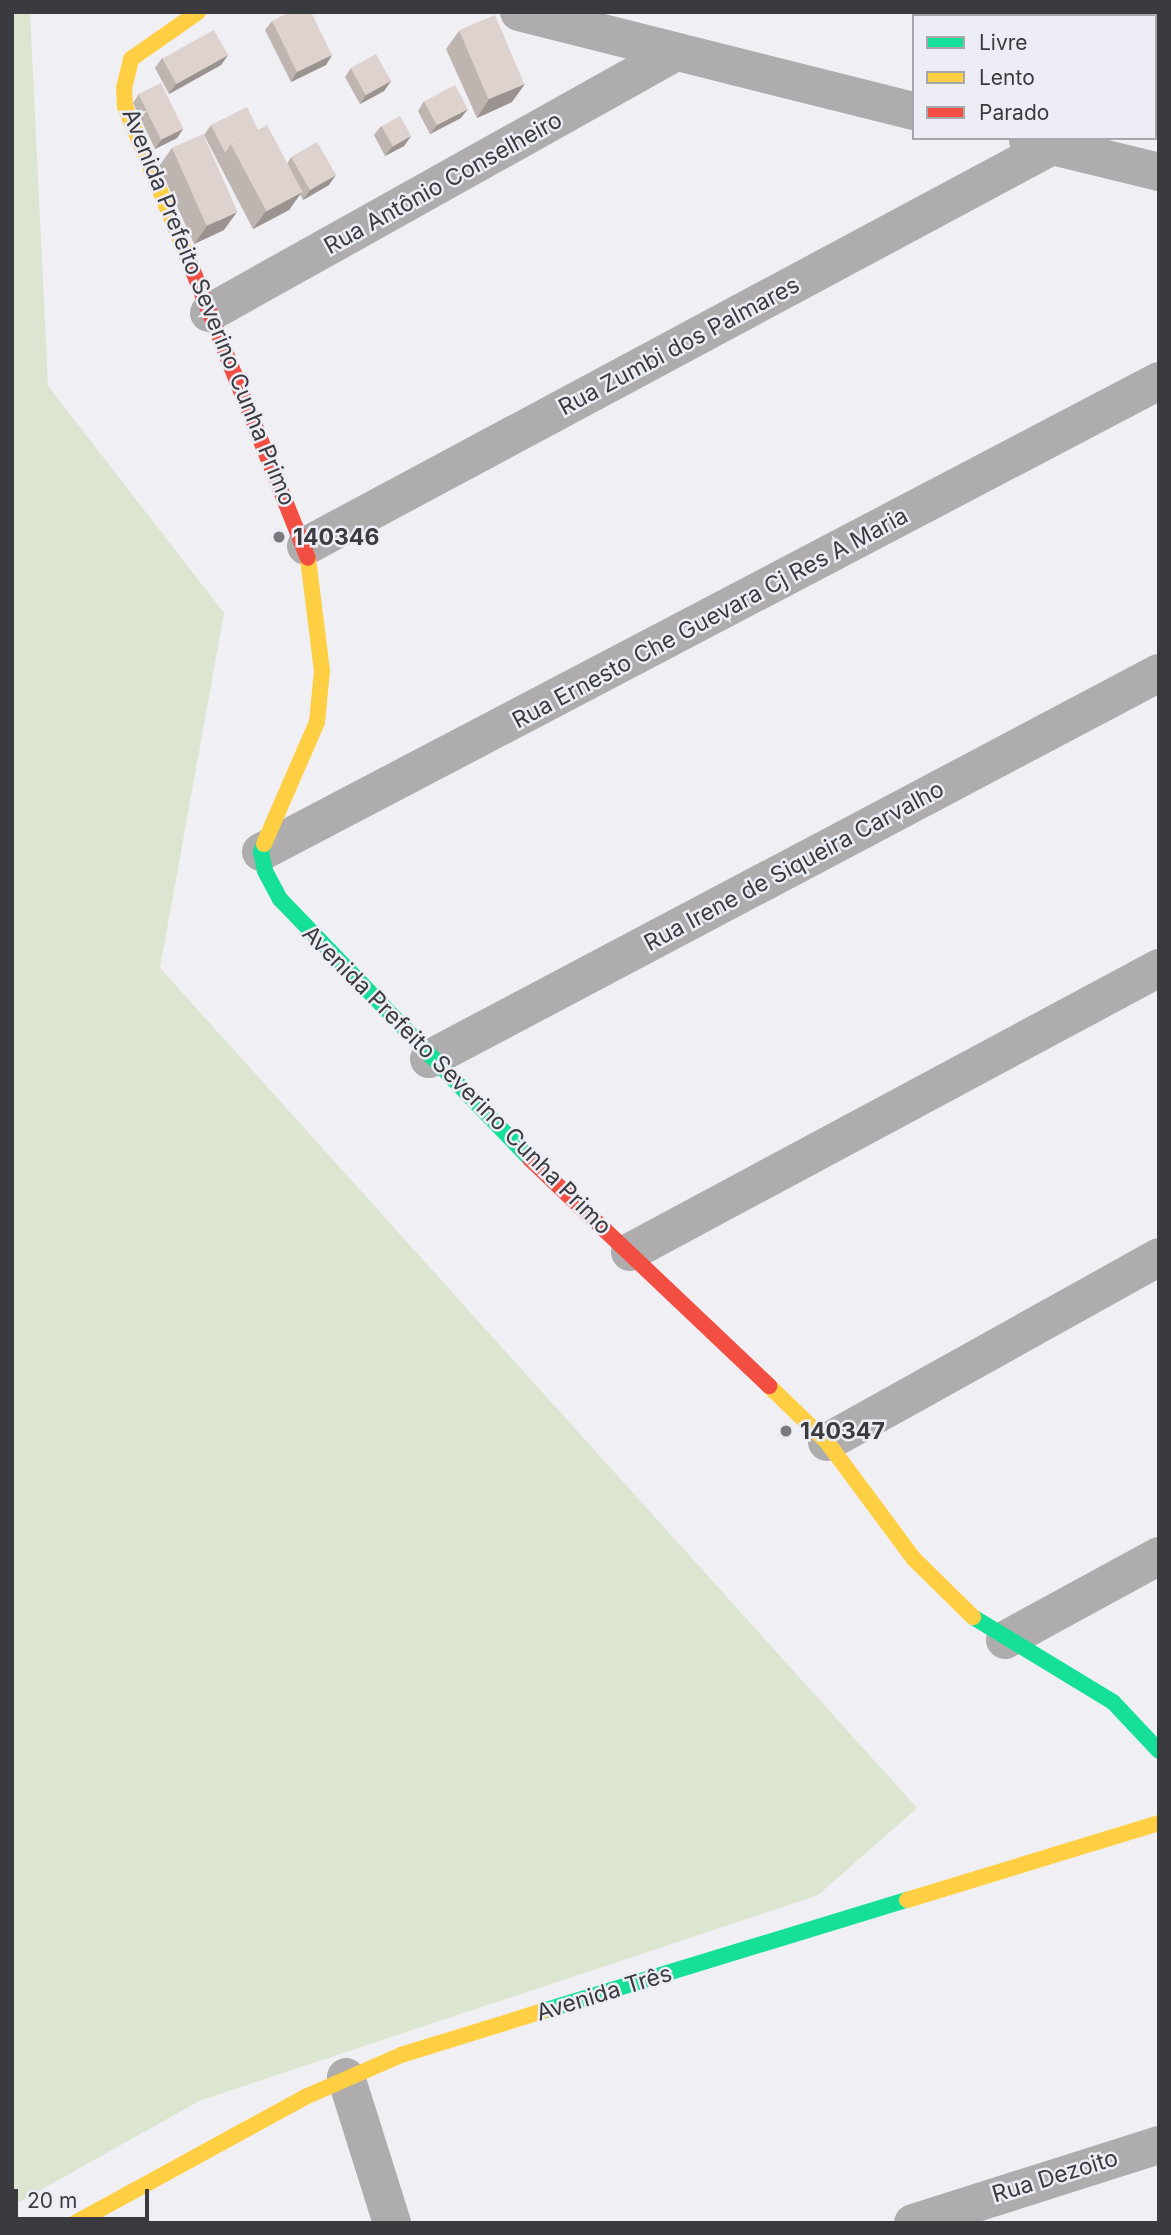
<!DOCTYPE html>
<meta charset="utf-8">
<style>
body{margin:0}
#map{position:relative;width:1171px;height:2235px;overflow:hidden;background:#efeff4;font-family:Inter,sans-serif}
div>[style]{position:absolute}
.green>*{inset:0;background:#dce5d0}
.street>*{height:38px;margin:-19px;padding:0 19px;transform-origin:19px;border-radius:19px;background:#aeacad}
.fast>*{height:16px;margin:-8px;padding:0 8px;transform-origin:8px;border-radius:8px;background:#16e098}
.slow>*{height:16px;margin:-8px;padding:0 8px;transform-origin:8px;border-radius:8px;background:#ffcf43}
.jam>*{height:16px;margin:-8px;padding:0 8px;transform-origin:8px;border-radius:8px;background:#f24e42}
.wall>*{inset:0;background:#beb5b1;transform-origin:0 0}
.shaded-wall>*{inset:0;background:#9b9390}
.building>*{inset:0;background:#ddd2ce;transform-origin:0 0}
.dots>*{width:19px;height:19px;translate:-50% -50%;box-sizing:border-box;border:4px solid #ededf6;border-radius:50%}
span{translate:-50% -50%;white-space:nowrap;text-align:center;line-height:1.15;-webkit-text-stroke:5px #ededf6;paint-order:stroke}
.street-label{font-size:23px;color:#3b3b3f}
.poi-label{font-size:23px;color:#3b3b3f;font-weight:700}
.left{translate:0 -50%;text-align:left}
.frame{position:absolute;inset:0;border:14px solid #3b3b3f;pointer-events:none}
.legend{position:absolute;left:912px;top:14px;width:245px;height:126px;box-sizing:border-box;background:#ededf6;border:2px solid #a6a6ad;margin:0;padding:9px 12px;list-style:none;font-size:21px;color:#3b3b3f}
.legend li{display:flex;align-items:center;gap:14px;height:35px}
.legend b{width:35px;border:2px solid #a6a6ad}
.scale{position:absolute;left:14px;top:2189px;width:135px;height:32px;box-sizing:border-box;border:4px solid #3b3b3f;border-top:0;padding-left:9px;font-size:21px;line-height:24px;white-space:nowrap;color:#3b3b3f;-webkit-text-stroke:5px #ededf6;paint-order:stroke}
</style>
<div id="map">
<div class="green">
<div style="clip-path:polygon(12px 12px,30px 12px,48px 386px,224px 613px,160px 968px,917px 1808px,818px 1895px,199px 2101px,12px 2206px)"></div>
</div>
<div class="street">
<div style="left:519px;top:12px;width:407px;rotate:14.1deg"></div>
<div style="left:1028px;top:140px;width:135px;rotate:13.7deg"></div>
<div style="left:209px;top:313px;width:535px;rotate:-29.2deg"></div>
<div style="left:306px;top:546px;width:846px;rotate:-28.2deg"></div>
<div style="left:261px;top:852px;width:1014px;rotate:-27.68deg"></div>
<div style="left:429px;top:1059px;width:826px;rotate:-27.87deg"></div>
<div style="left:630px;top:1252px;width:600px;rotate:-28.23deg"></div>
<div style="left:827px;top:1442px;width:380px;rotate:-29.1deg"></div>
<div style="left:1005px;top:1640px;width:175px;rotate:-28.6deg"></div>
<div style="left:346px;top:2077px;width:153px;rotate:72.5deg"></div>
<div style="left:913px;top:2223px;width:258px;rotate:-17.6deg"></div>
</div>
<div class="fast">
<div style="left:264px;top:844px;width:9px;rotate:111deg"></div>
<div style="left:261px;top:852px;width:19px;rotate:78deg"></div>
<div style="left:265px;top:871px;width:32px;rotate:62deg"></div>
<div style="left:280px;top:899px;width:361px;rotate:46.1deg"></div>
<div style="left:973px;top:1617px;width:164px;rotate:31.3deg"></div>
<div style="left:1113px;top:1702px;width:67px;rotate:46.8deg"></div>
<div style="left:543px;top:2011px;width:381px;rotate:-17deg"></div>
</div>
<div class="slow">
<div style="left:187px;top:256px;width:162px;rotate:-112.5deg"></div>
<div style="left:125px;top:106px;width:18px;rotate:-93deg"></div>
<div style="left:124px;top:88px;width:30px;rotate:-76deg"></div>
<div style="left:131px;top:59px;width:82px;rotate:-35deg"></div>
<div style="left:264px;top:844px;width:133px;rotate:-66.5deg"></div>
<div style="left:317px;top:722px;width:51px;rotate:-84.4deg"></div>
<div style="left:322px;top:671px;width:114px;rotate:-97.1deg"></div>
<div style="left:769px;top:1386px;width:81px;rotate:44deg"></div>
<div style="left:827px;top:1442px;width:146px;rotate:53.4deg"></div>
<div style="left:914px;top:1559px;width:83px;rotate:44.5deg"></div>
<div style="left:907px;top:1900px;width:264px;rotate:-17deg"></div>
<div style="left:75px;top:2223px;width:262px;rotate:-28.7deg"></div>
<div style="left:305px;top:2097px;width:105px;rotate:-23.6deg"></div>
<div style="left:401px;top:2055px;width:149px;rotate:-17.2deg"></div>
</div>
<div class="jam">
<div style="left:187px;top:256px;width:325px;rotate:68.2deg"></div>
<div style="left:530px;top:1159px;width:330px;rotate:43.5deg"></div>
</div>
<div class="wall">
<div style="left:1108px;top:12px;width:51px;height:4px"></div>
<div style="clip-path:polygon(272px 21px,332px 55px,326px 65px,291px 82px,265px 30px)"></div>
<div style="clip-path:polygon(459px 31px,512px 102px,477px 118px,446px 49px)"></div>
<div style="clip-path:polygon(228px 55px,221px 65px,169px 94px,155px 68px,162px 58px)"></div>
<div style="clip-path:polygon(351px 68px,391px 81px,384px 91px,360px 104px,345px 77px)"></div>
<div style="clip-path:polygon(139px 94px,183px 129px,177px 138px,155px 149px,133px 103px)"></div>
<div style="clip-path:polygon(424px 101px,461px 118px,430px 134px,418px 111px)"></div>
<div style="clip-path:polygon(211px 125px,258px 130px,287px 164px,291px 157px,329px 185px,303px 200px,300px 194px,289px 210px,253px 229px,204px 135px)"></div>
<div style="clip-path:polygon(381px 126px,411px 136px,404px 146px,385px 156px,374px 135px)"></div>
<div style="clip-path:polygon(172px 148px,224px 230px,194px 244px,159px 166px)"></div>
</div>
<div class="shaded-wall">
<div style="clip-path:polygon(228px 55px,221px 65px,169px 94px,176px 84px)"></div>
<div style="clip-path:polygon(332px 55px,326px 65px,291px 82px,297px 72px)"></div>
<div style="clip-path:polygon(391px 81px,384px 91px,360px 104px,366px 95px)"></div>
<div style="clip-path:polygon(525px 84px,512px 102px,477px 118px,489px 99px)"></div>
<div style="clip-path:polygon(468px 109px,461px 118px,430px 134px,437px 125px)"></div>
<div style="clip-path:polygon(183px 129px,177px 138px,155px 149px,162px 139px)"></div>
<div style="clip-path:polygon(411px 136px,404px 146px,385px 156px,392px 147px)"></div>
<div style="clip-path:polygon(336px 175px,329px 185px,303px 200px,310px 190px)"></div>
<div style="clip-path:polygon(302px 192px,289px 210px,253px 229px,266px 211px)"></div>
<div style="clip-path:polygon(237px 212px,224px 230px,194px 244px,207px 226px)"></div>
</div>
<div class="building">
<div style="clip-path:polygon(289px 12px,311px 12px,332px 55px,297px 72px,272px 21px)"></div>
<div style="clip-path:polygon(1114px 12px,1159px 12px,1159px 91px,1155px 100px,1155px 16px,1112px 16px)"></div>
<div style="left:495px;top:15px;width:75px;height:39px;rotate:67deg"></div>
<div style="left:214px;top:30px;width:29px;height:59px;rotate:61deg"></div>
<div style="left:376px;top:54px;width:31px;height:29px;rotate:61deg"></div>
<div style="left:161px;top:83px;width:51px;height:25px;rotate:64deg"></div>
<div style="left:455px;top:85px;width:27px;height:35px;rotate:62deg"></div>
<div style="clip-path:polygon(247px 107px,258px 130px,231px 144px,225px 153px,211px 125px)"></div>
<div style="left:400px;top:116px;width:23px;height:21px;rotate:61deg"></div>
<div style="left:267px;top:125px;width:76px;height:41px;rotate:62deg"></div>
<div style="left:203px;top:134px;width:85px;height:34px;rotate:66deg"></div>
<div style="left:317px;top:142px;width:38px;height:30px;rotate:60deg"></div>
</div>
<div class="dots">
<div style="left:279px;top:537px;background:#7a7a7e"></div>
<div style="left:786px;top:1431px;background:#7a7a7e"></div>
</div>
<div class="street-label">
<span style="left:443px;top:183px;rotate:-29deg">Rua Antônio Conselheiro</span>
<span style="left:209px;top:307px;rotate:68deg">Avenida Prefeito Severino Cunha Primo</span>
<span style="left:679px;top:346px;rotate:-28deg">Rua Zumbi dos Palmares</span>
<span style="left:710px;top:618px;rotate:-28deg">Rua Ernesto Che Guevara Cj Res A Maria</span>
<span style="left:794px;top:866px;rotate:-28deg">Rua Irene de Siqueira Carvalho</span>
<span style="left:457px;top:1080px;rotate:45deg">Avenida Prefeito Severino Cunha Primo</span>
<span style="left:604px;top:1993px;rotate:-17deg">Avenida Três</span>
<span style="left:1055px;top:2176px;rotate:-17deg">Rua Dezoito</span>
</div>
<div class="poi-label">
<span class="left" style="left:293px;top:537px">140346</span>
<span class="left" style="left:800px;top:1431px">140347</span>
</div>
<div class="frame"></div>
<ul class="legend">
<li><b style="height:9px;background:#16e098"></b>Livre</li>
<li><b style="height:9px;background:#ffcf43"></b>Lento</li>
<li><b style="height:9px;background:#f24e42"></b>Parado</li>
</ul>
<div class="scale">20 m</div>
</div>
